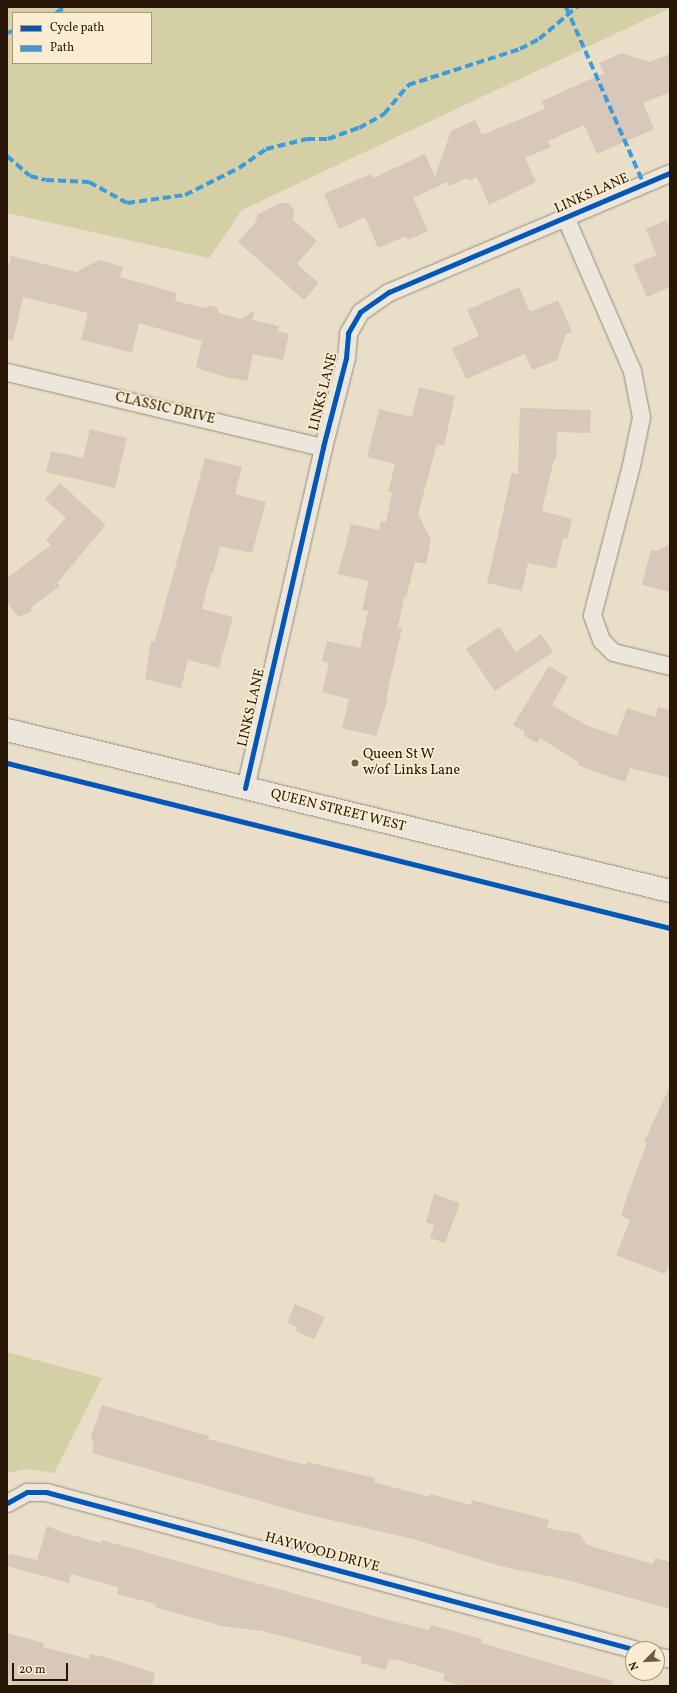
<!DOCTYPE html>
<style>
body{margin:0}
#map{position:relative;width:677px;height:1693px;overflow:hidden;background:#e9dec7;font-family:Vollkorn,serif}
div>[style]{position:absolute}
.green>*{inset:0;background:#d4cfa5}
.building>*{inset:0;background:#d8c8b9}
.roads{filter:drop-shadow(0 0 1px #948b7c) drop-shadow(0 0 1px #948b7c)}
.minor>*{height:17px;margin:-8.5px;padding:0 8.5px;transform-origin:8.5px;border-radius:8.5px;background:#ece6db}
.secondary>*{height:22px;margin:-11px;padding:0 11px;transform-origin:11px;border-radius:11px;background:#ece6db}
.quiet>*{height:4px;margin-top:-2px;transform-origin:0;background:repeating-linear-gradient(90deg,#3d9add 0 8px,transparent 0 12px)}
.cycleway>*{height:5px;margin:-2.5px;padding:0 2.5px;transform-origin:2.5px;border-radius:2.5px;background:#0057b8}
.dots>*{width:11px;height:11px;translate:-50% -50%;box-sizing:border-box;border:2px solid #faedd1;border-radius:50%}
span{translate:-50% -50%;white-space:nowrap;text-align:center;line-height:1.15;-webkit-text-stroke:3.5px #faedd1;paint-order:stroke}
.street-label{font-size:14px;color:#271605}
.poi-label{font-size:14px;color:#271605}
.left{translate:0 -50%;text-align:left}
.frame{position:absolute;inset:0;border:8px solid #271605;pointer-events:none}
.legend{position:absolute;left:12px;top:12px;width:140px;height:52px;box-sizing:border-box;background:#faedd1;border:1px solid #a6977f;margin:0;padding:5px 7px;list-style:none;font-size:12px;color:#271605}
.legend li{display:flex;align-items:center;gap:8px;height:20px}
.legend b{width:20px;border:1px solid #a6977f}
.north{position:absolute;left:625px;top:1641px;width:40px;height:40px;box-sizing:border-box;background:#faedd1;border:1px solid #a6977f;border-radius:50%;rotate:246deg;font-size:11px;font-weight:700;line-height:16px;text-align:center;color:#271605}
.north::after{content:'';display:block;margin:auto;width:14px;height:18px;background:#6b5c49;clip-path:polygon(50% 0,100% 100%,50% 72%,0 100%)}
.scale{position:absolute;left:12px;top:1663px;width:56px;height:18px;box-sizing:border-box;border:2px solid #271605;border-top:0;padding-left:5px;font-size:12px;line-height:14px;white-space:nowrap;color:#271605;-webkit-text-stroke:3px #faedd1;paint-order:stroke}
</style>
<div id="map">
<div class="green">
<div style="clip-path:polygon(evenodd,7px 7px,670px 7px,670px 8px,242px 210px,209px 258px,7px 213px,7px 7px,13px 13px,151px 13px,151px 63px,13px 63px,13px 13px)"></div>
<div style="clip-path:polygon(7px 1352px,102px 1378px,54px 1473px,28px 1469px,7px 1473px)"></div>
</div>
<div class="building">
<div style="clip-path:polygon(622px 53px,649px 62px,670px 54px,670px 92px,643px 103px,654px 129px,597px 154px,584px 125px,548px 141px,551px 147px,525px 158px,536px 182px,489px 205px,477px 177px,469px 181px,467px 178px,449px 186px,447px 182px,413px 198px,428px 231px,408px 240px,406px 236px,378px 248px,365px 217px,339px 229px,324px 194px,371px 174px,373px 178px,425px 154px,435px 177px,451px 131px,475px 120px,482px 135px,545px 109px,542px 101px,604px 73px,599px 63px)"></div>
<div style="clip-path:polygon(281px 203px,288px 203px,294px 209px,293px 220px,317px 241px,297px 264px,319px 283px,304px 300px,238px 242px,255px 223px,258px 214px)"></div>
<div style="clip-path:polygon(666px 220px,670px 229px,670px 287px,647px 297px,633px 265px,657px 255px,646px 229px)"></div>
<div style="clip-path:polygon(11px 256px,76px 272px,99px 260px,123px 267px,120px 277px,177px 293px,175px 301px,206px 308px,209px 305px,217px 307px,219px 313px,241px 319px,255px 310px,252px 320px,279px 326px,278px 331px,289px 334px,283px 360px,253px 354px,247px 381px,226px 377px,196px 368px,202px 341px,139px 323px,132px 353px,111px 347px,81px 340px,88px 313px,23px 297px,13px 341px,7px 340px,7px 272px)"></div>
<div style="clip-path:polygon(519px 287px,530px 312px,558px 300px,572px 332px,566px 334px,557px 360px,532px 370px,525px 354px,466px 379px,452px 348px,479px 336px,467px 310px)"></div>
<div style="clip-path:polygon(419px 387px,455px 396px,444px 446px,437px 444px,418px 514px,431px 540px,426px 564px,415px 562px,406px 598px,404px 597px,398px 627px,402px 628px,386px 698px,388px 698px,376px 736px,342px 728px,349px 699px,322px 692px,329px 663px,322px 661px,327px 641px,360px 648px,368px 611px,362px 610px,369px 581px,338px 574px,351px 524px,379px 530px,381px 521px,386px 522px,392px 493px,388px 492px,395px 464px,367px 457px,379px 409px,412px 417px)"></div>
<div style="clip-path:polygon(520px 408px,591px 410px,590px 433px,557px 432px,556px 459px,554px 459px,542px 511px,572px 519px,567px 539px,563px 538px,556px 569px,528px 563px,522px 591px,487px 583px,512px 473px,518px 474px)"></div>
<div style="clip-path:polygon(90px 429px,127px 438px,115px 488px,46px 472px,51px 451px,83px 458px)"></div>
<div style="clip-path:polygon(205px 458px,242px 467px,235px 494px,266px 502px,252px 553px,220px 546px,213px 573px,211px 573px,202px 609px,233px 617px,219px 668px,188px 660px,181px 688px,145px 679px,151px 641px,154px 642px,158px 630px)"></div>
<div style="clip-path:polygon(60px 483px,106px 525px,57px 583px,60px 586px,30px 608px,32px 611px,18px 617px,7px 602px,7px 578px,51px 545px,46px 540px,66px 518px,45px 499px)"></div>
<div style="clip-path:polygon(670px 544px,670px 592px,642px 585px,651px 550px,656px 551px)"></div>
<div style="clip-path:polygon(499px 627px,516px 652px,541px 634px,553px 652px,495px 691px,466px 649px)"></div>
<div style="clip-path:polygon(549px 666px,568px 677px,552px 705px,586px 725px,617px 736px,627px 708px,655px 717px,658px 707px,670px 710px,670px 778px,630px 768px,625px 782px,577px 765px,578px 762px,540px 738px,537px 743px,523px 735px,525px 732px,513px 725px)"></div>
<div style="clip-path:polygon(670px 1086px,670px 1262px,665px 1274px,616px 1255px,630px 1220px,621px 1216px,626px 1199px,647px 1143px,644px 1142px)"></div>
<div style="clip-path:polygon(434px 1194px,460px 1203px,445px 1243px,430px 1238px,434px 1225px,426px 1222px)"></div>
<div style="clip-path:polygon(295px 1304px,325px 1317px,314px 1339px,295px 1331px,297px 1327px,287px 1323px)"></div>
<div style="clip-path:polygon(102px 1405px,209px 1436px,208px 1439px,306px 1465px,307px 1462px,375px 1478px,374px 1482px,429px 1497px,430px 1494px,471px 1505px,472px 1500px,549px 1520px,547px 1528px,580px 1534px,586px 1544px,597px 1548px,653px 1564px,655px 1558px,670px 1562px,670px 1609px,567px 1580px,500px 1566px,413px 1539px,309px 1515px,92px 1453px,94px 1445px,91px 1436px)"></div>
<div style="clip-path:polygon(47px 1526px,65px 1533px,101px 1543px,102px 1540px,389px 1620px,429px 1630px,431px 1625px,482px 1639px,481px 1643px,613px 1681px,612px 1686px,461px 1686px,443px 1680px,445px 1674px,399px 1660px,389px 1659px,386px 1670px,360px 1663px,362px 1657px,262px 1631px,222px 1626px,155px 1607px,156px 1604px,117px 1594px,118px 1587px,71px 1574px,69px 1583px,7px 1566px,9px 1554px,37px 1560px)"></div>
<div style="clip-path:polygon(7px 1633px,44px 1643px,43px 1647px,89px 1659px,90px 1654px,105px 1657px,155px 1673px,152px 1686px,17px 1686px,7px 1683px)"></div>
</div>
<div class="roads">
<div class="minor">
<div style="left:566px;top:219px;width:166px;rotate:66.5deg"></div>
<div style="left:632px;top:371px;width:47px;rotate:78.9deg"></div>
<div style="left:641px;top:417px;width:49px;rotate:101.8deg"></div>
<div style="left:631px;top:465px;width:155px;rotate:104.6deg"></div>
<div style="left:592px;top:615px;width:27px;rotate:70deg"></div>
<div style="left:601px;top:640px;width:17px;rotate:45deg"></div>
<div style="left:613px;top:652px;width:59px;rotate:13.8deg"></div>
<div style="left:7px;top:372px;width:325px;rotate:13.4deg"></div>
<div style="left:245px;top:788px;width:350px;rotate:-77.1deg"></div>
<div style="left:323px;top:447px;width:92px;rotate:-75.5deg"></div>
<div style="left:346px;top:358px;width:25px;rotate:-85deg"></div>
<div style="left:348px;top:333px;width:24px;rotate:-60deg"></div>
<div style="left:360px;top:312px;width:35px;rotate:-35deg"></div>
<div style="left:389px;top:292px;width:305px;rotate:-23deg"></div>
<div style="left:7px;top:1503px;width:23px;rotate:-29deg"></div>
<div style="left:27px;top:1492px;width:19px"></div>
<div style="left:46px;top:1492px;width:608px;rotate:14.97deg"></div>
<div style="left:657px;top:1656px;width:13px;rotate:13deg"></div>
</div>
<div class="secondary">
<div style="left:7px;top:730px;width:682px;rotate:13.65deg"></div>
</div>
</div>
<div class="quiet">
<div style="left:566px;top:7px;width:194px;rotate:66.3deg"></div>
<div style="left:56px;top:13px;width:11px;rotate:-34deg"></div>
<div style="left:7px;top:33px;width:6px;rotate:-18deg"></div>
<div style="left:7px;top:156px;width:30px;rotate:41deg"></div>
<div style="left:30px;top:176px;width:16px;rotate:14deg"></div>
<div style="left:46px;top:180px;width:43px;rotate:2.7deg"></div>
<div style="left:89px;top:182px;width:43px;rotate:28.9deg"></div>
<div style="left:127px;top:203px;width:59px;rotate:-7.9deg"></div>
<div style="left:185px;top:195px;width:60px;rotate:-26.6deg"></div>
<div style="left:239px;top:168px;width:33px;rotate:-35deg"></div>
<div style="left:266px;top:149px;width:42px;rotate:-13.7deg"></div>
<div style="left:307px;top:139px;width:21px"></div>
<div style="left:328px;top:139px;width:33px;rotate:-20deg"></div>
<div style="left:359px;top:128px;width:29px;rotate:-29deg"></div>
<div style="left:384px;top:114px;width:38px;rotate:-50deg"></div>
<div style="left:408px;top:85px;width:118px;rotate:-17.8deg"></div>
<div style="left:520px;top:49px;width:21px;rotate:-28deg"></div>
<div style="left:539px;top:39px;width:50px;rotate:-40.1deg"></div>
</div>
<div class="cycleway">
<div style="left:7px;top:763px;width:683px;rotate:13.98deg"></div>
<div style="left:245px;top:788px;width:350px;rotate:-77.1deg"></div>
<div style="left:323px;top:447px;width:92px;rotate:-75.5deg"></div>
<div style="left:346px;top:358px;width:25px;rotate:-85deg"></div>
<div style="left:348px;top:333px;width:24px;rotate:-60deg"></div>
<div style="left:360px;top:312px;width:35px;rotate:-35deg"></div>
<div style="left:389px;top:292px;width:305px;rotate:-23deg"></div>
<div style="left:7px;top:1503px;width:23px;rotate:-29deg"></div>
<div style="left:27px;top:1492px;width:19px"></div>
<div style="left:46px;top:1492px;width:608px;rotate:14.97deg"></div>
</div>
<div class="dots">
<div style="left:355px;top:763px;background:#6b5c49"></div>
</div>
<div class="street-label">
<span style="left:592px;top:194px;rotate:-24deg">LINKS LANE</span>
<span style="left:324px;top:392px;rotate:-76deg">LINKS LANE</span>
<span style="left:165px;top:409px;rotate:13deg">CLASSIC DRIVE</span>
<span style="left:252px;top:708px;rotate:-77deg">LINKS LANE</span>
<span style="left:338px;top:811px;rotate:14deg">QUEEN STREET WEST</span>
<span style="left:322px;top:1553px;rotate:15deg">HAYWOOD DRIVE</span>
</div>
<div class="poi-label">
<span class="left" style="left:363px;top:763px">Queen St W<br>w/of Links Lane</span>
</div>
<div class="frame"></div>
<ul class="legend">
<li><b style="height:5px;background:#0057b8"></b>Cycle path</li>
<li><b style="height:5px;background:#3d9add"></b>Path</li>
</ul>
<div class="north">N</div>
<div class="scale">20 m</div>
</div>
